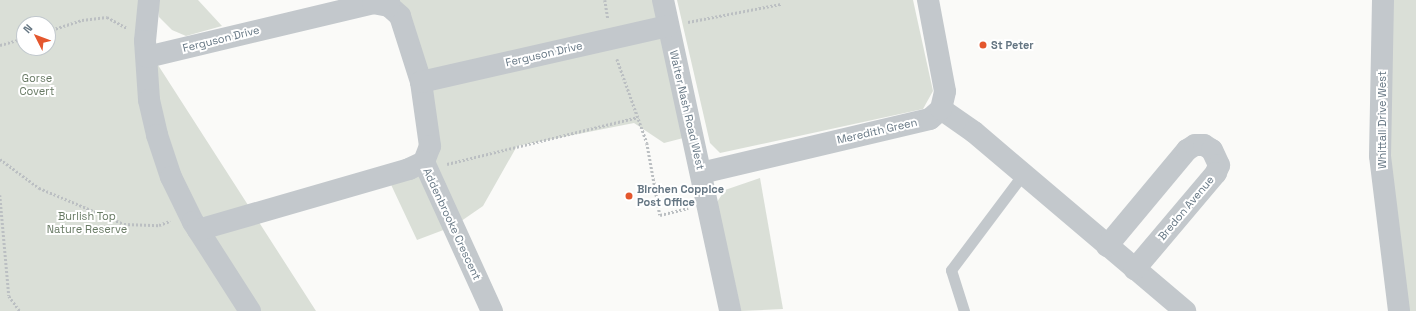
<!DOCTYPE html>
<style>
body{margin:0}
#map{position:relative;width:1416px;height:311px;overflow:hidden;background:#fafaf8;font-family:"Space Grotesk",sans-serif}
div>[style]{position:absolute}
.green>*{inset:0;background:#dadfd7}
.path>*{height:2.5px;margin-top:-1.25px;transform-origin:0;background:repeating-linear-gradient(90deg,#bbbfc2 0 2px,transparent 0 4px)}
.service>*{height:11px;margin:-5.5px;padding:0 5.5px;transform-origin:5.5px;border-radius:5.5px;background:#c3c8cc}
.minor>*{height:22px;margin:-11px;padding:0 11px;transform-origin:11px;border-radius:11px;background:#c3c8cc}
.dots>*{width:11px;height:11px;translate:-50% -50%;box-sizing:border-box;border:2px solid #fff;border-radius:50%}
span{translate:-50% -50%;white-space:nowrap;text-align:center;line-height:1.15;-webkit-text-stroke:4px #fff;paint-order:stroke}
.street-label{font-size:11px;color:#657683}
.poi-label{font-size:11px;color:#657683;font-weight:700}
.left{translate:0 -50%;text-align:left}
.park-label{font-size:11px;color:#687a64}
.north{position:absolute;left:16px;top:16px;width:40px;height:40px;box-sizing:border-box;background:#fff;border:1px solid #c1c8cd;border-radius:50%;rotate:312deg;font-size:11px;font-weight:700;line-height:16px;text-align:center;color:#657683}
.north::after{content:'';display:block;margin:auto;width:14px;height:18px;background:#e4572e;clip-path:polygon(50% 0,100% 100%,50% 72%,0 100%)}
</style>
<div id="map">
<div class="green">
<div style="clip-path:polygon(evenodd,0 0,143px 0,140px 37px,316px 311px,0 311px,0 0,24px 24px,48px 24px,48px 48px,24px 48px,24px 24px)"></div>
<div style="clip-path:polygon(158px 0,198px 0,222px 26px,186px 36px,172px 30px,159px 17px)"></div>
<div style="clip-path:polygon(389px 0,663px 0,691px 136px,664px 143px,634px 123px,517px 146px,483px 206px,454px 226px,417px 240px,386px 174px,430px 146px)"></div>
<div style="clip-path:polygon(677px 0,913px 0,933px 91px,923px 109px,720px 153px,710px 143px)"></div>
<div style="clip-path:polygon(1383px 0,1416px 0,1416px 311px,1400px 311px,1380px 156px)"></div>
<div style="clip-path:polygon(760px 178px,783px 309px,741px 311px,717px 202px,725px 190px)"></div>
</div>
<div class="path">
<div style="left:605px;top:0;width:19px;rotate:81deg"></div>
<div style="left:688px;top:22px;width:95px;rotate:-11deg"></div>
<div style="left:48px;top:31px;width:36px;rotate:-18deg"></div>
<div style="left:82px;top:20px;width:25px;rotate:-7deg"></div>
<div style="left:107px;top:17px;width:23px;rotate:29deg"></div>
<div style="left:0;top:45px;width:25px;rotate:-16deg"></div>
<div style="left:617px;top:59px;width:89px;rotate:70.3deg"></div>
<div style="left:647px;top:143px;width:73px;rotate:79.8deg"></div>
<div style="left:660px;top:215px;width:29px;rotate:-14deg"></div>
<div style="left:0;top:159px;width:49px;rotate:36.6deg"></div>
<div style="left:39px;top:188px;width:92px;rotate:23deg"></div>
<div style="left:124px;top:224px;width:35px;rotate:2deg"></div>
<div style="left:159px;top:225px;width:12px;rotate:-20deg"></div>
<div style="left:447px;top:164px;width:197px;rotate:-13.8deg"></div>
<div style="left:0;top:195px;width:101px;rotate:84.9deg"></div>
<div style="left:9px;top:296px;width:19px;rotate:54deg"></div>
</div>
<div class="service">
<div style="left:964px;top:311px;width:43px;rotate:-107.6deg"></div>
<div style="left:951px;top:270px;width:120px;rotate:-53.1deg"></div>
</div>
<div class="minor">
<div style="left:149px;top:0;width:41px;rotate:95.6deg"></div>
<div style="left:145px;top:41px;width:59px;rotate:86.1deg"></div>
<div style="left:149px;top:100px;width:36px;rotate:77deg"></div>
<div style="left:157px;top:135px;width:44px;rotate:71.6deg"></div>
<div style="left:171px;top:177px;width:50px;rotate:63.9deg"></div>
<div style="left:193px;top:222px;width:106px;rotate:57.4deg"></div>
<div style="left:389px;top:0;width:6px;rotate:90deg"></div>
<div style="left:389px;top:6px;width:15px;rotate:42deg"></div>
<div style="left:400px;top:16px;width:69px;rotate:72.3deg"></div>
<div style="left:421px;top:82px;width:65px;rotate:82deg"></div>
<div style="left:430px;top:146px;width:17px;rotate:111deg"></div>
<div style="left:424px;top:162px;width:164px;rotate:65.5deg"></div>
<div style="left:663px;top:0;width:318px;rotate:77.8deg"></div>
<div style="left:1383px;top:0;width:156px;rotate:91.1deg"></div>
<div style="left:1380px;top:156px;width:156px;rotate:83deg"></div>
<div style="left:147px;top:57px;width:232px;rotate:-13.4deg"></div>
<div style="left:373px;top:3px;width:16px;rotate:11deg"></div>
<div style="left:421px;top:82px;width:253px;rotate:-12.8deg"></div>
<div style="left:941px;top:109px;width:40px;rotate:34.9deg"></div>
<div style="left:974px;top:132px;width:277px;rotate:40.3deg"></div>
<div style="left:701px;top:173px;width:235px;rotate:-13.3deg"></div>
<div style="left:930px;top:119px;width:15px;rotate:-42deg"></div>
<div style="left:941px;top:109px;width:18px;rotate:-77deg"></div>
<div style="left:945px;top:91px;width:93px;rotate:-100.6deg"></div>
<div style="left:198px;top:230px;width:220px;rotate:-16.1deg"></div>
<div style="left:409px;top:169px;width:17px;rotate:-25deg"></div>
<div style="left:1107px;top:246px;width:125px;rotate:-50.2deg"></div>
<div style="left:1187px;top:150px;width:9px;rotate:-32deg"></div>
<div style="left:1195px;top:145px;width:9px"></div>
<div style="left:1204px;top:145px;width:9px;rotate:32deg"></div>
<div style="left:1212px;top:150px;width:17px;rotate:65deg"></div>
<div style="left:1219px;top:165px;width:9px;rotate:111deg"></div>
<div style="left:1216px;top:173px;width:126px;rotate:130.2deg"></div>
</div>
<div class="dots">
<div style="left:983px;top:45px;background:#e4572e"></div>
<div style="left:629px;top:196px;background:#e4572e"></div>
</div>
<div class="street-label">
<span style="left:221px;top:39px;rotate:-14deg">Ferguson Drive</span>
<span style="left:544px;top:54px;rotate:-13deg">Ferguson Drive</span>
<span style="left:687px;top:110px;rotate:77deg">Walter Nash Road West</span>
<span style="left:1382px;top:120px;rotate:-90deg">Whittall Drive West</span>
<span style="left:877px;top:131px;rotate:-13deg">Meredith Green</span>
<span style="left:1186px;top:208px;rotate:-50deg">Bredon Avenue</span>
<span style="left:452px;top:224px;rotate:65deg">Addenbrooke Crescent</span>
</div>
<div class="poi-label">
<span class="left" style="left:991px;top:45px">St Peter</span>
<span class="left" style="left:637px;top:196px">Birchen Coppice<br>Post Office</span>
</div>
<div class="park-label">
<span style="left:37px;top:85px">Gorse<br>Covert</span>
<span style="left:87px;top:223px">Burlish Top<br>Nature Reserve</span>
</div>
<div class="north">N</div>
</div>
